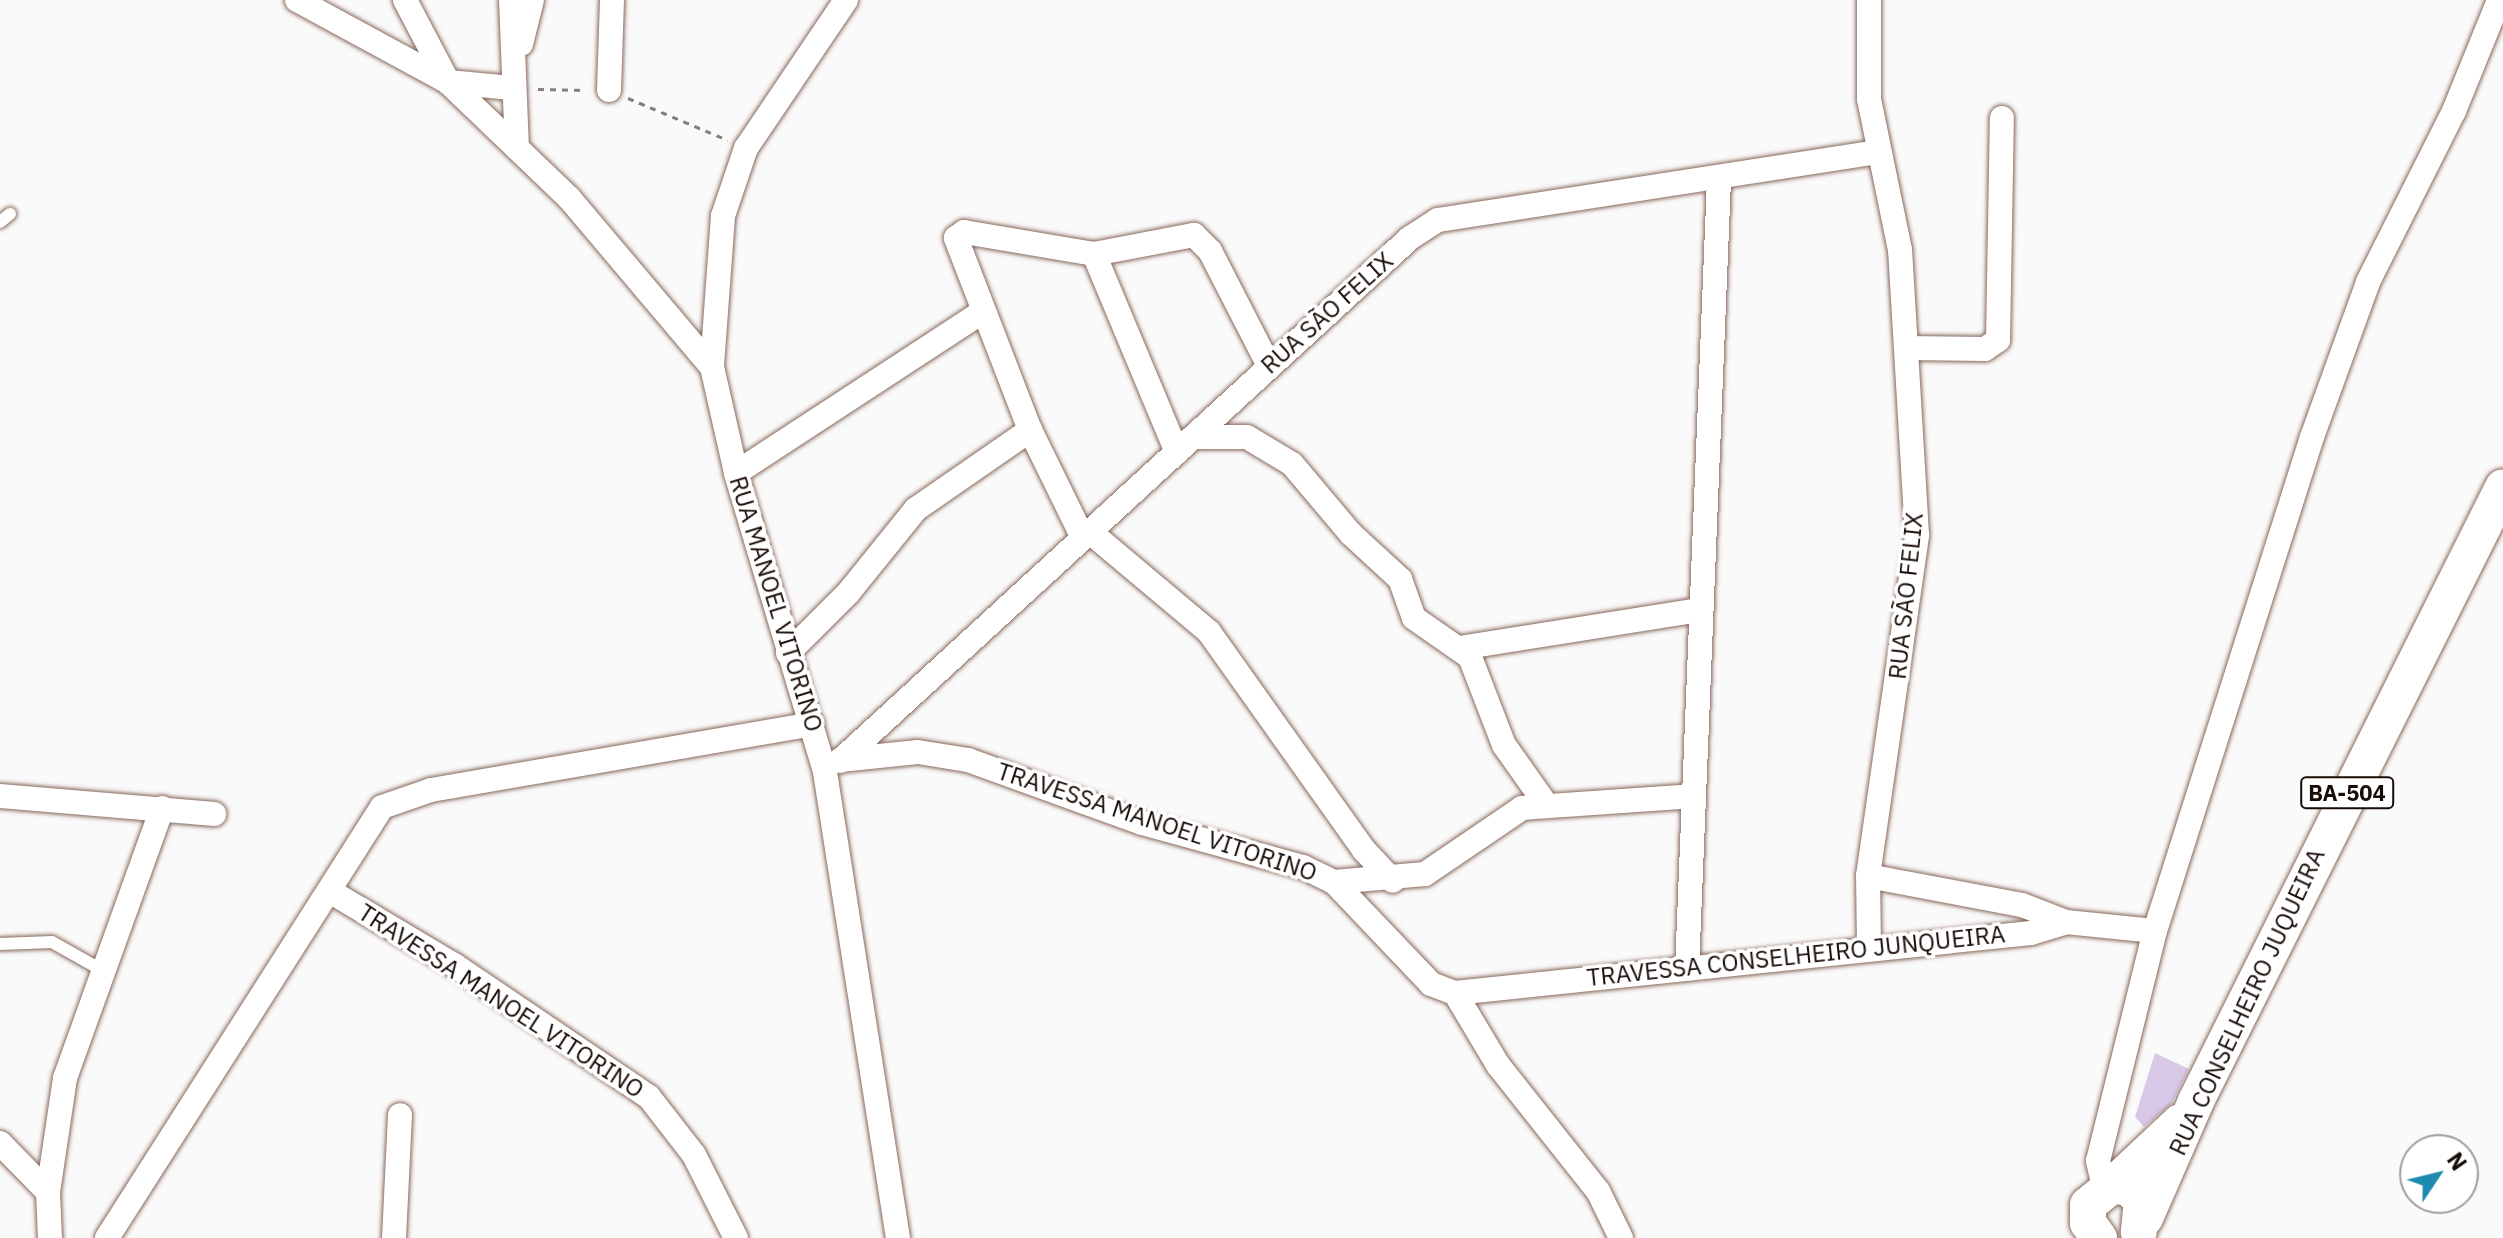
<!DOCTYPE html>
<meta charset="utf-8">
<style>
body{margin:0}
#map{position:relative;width:2503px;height:1238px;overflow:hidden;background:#fafafa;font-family:"IBM Plex Sans",sans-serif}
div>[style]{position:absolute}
.building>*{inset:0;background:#d8c8e8}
.path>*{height:3px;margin-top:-1.5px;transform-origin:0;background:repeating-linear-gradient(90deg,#857e7c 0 6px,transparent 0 12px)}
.roads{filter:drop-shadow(0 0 2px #88685a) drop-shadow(0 0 2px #88685a)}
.service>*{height:12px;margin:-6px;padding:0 6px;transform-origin:6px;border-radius:6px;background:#fff}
.minor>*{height:24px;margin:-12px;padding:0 12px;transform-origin:12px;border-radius:12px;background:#fff}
.primary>*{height:36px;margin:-18px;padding:0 18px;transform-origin:18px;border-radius:18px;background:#fff}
span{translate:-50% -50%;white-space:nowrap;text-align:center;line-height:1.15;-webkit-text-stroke:7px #fff;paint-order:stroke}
.shield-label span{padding:2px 6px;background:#fff;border:2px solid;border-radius:6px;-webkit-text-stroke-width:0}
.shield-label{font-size:22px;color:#180c07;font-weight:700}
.street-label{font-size:24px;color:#180c07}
.north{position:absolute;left:2399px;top:1134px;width:80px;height:80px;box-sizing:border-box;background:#fff;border:2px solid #a39e9c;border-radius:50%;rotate:55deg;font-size:22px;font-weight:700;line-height:32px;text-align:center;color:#180c07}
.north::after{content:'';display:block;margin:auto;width:28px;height:36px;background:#1e8ab0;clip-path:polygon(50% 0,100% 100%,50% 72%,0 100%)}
</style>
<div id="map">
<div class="building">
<div style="clip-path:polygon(2155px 1053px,2189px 1069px,2172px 1103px,2144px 1127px,2135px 1117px)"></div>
</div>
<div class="path">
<div style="left:538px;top:89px;width:48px;rotate:1.2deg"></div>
<div style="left:628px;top:98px;width:108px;rotate:22.8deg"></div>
</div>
<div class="roads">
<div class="service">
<div style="left:0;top:222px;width:13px;rotate:-39deg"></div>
<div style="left:0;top:944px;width:52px;rotate:-2.2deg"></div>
<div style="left:52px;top:942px;width:55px;rotate:29.4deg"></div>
</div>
<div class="minor">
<div style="left:297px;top:0;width:172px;rotate:28.5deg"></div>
<div style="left:448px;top:82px;width:168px;rotate:43.8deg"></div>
<div style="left:569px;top:198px;width:221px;rotate:49.8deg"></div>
<div style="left:405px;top:0;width:93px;rotate:62.3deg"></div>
<div style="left:511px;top:0;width:148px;rotate:87.7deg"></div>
<div style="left:846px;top:0;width:179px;rotate:124deg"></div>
<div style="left:746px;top:148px;width:72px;rotate:108.7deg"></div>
<div style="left:723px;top:216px;width:151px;rotate:94.2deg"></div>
<div style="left:712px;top:367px;width:109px;rotate:77.2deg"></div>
<div style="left:736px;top:473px;width:312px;rotate:73.4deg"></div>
<div style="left:825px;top:772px;width:472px;rotate:81.1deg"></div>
<div style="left:521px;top:44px;width:45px;rotate:-76deg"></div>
<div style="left:448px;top:82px;width:64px;rotate:5.4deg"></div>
<div style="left:609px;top:90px;width:90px;rotate:-88.1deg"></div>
<div style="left:1094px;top:254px;width:215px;rotate:67.3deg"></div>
<div style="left:1907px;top:348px;width:78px;rotate:0.7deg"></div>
<div style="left:1985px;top:349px;width:16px;rotate:-35deg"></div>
<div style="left:1998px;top:340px;width:222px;rotate:-89deg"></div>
<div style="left:1193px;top:437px;width:54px"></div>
<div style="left:1247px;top:437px;width:52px;rotate:31deg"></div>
<div style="left:1292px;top:464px;width:92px;rotate:49.9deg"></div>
<div style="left:1351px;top:534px;width:67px;rotate:42.6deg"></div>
<div style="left:1400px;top:579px;width:41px;rotate:70.3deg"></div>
<div style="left:1414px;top:618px;width:68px;rotate:34.9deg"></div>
<div style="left:1470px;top:657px;width:94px;rotate:68.9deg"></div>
<div style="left:1504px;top:745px;width:71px;rotate:54.7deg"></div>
<div style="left:736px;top:473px;width:294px;rotate:-33.2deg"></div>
<div style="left:1090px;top:532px;width:155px;rotate:40deg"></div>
<div style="left:1209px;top:632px;width:267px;rotate:54.6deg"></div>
<div style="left:1364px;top:850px;width:42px;rotate:46.9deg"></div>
<div style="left:1083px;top:538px;width:120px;rotate:-116.1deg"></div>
<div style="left:1030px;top:430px;width:206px;rotate:-111.1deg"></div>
<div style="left:956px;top:238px;width:10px;rotate:-37deg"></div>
<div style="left:964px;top:232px;width:132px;rotate:9.6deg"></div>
<div style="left:1094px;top:254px;width:102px;rotate:-10.8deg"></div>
<div style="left:1194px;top:235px;width:23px;rotate:45deg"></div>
<div style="left:1210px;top:251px;width:129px;rotate:62.8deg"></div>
<div style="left:1460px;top:648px;width:244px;rotate:-9deg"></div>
<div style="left:788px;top:653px;width:86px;rotate:-45deg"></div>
<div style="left:849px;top:592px;width:107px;rotate:-51.1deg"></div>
<div style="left:916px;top:509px;width:139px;rotate:-34.7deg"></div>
<div style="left:840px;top:760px;width:78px;rotate:-5.9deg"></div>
<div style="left:918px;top:752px;width:51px;rotate:9.1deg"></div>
<div style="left:968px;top:760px;width:185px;rotate:19.9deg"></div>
<div style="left:1142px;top:823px;width:167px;rotate:15.3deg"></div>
<div style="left:1303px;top:867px;width:34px;rotate:26deg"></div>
<div style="left:1334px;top:882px;width:141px;rotate:46.4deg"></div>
<div style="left:1431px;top:984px;width:26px;rotate:21deg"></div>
<div style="left:1455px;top:993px;width:579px;rotate:-5.95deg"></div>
<div style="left:2031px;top:933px;width:37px;rotate:-17deg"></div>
<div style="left:2066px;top:922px;width:89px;rotate:5.8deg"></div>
<div style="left:840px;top:761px;width:774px;rotate:-42.54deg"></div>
<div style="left:1410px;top:238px;width:33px;rotate:-33deg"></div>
<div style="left:1438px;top:220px;width:442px;rotate:-8.8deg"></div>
<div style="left:0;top:796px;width:215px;rotate:4.8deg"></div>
<div style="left:1868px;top:876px;width:157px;rotate:10.7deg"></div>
<div style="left:2022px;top:905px;width:47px;rotate:21.1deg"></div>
<div style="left:1334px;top:882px;width:91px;rotate:-5deg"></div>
<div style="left:1425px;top:874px;width:117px;rotate:-34.2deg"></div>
<div style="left:1522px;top:808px;width:172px;rotate:-4deg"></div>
<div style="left:333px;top:893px;width:141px;rotate:30.8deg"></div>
<div style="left:454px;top:965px;width:235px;rotate:34.1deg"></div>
<div style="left:649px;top:1097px;width:73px;rotate:52.2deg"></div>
<div style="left:694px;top:1155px;width:93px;rotate:63.2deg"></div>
<div style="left:1869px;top:946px;width:70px;rotate:-90.8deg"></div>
<div style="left:1868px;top:876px;width:345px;rotate:-81.8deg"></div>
<div style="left:1917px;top:535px;width:286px;rotate:-93.4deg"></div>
<div style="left:1900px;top:250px;width:154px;rotate:-101.6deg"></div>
<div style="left:1869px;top:99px;width:99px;rotate:-90deg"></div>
<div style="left:1687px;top:969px;width:792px;rotate:-87.68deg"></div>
<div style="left:1455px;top:993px;width:84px;rotate:59.2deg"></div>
<div style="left:1498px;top:1065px;width:161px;rotate:51.6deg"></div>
<div style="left:1598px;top:1191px;width:52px;rotate:63.9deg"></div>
<div style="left:0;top:1143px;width:69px;rotate:45.6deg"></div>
<div style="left:2104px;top:1187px;width:27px;rotate:-103deg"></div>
<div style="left:2098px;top:1161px;width:237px;rotate:-76.1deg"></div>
<div style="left:2155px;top:931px;width:518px;rotate:-72.37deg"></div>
<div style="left:2312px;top:437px;width:165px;rotate:-70.1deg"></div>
<div style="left:2368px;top:282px;width:191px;rotate:-63.3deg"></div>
<div style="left:2454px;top:111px;width:120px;rotate:-67.9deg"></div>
<div style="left:50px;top:1238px;width:46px;rotate:-92.5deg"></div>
<div style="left:48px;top:1192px;width:115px;rotate:-81.5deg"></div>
<div style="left:65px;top:1078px;width:287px;rotate:-70.2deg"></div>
<div style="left:107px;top:1238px;width:511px;rotate:-57.46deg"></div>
<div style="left:382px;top:807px;width:52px;rotate:-19.1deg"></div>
<div style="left:431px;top:790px;width:387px;rotate:-9.8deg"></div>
<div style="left:394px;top:1238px;width:123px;rotate:-87.2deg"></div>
</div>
<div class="primary">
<div style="left:2113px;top:1185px;width:92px;rotate:-43.2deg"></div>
<div style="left:2145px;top:1218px;width:128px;rotate:-66.4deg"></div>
<div style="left:2196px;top:1101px;width:686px;rotate:-63.43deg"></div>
<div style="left:2099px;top:1238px;width:19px;rotate:-126deg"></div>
<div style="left:2088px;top:1223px;width:18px;rotate:-90deg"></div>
<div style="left:2088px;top:1205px;width:32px;rotate:-39deg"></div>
<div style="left:2113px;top:1185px;width:16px;rotate:11deg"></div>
<div style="left:2129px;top:1188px;width:18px;rotate:45deg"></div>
<div style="left:2142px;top:1201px;width:31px;rotate:96deg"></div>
</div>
</div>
<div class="shield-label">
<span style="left:2347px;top:793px">BA-504</span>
</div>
<div class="street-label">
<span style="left:1327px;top:313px;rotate:-42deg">RUA SÃO FELIX</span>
<span style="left:1906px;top:596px;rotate:-84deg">RUA SÃO FELIX</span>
<span style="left:776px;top:604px;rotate:73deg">RUA MANOEL VITORINO</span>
<span style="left:1157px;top:822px;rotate:18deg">TRAVESSA MANOEL VITORINO</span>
<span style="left:1796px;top:956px;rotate:-6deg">TRAVESSA CONSELHEIRO JUNQUEIRA</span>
<span style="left:501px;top:1001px;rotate:33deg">TRAVESSA MANOEL VITORINO</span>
<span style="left:2247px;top:1002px;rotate:-65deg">RUA CONSELHEIRO JUQUEIRA</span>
</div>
<div class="north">N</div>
</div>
